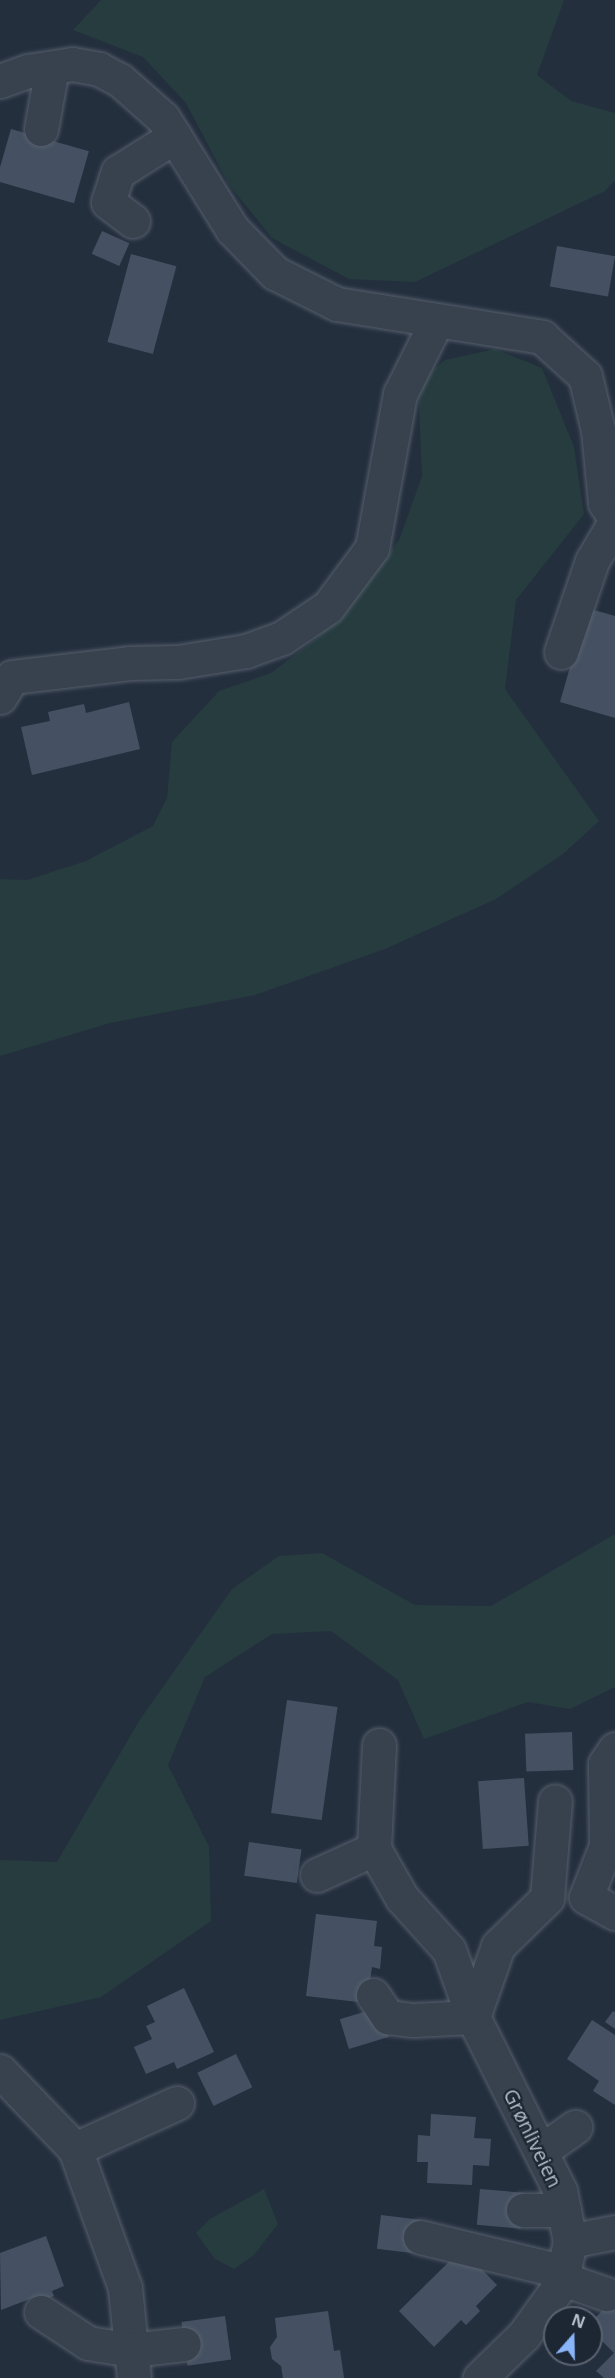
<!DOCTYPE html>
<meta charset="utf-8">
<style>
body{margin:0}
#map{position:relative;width:615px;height:2378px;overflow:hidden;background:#242f3e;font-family:"Open Sans",sans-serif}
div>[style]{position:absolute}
.green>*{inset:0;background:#263c3f}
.building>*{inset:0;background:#455162;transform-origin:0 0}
.roads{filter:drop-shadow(0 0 2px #565f6c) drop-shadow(0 0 2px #565f6c)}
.minor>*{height:33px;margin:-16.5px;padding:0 16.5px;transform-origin:16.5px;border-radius:16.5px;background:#38414e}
span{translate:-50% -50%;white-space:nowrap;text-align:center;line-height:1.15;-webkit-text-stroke:4.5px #1d2633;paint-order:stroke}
.street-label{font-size:20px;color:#b4bcc9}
.north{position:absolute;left:543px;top:2306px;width:60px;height:60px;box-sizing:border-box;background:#1d2633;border:2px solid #59626f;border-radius:50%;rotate:20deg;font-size:16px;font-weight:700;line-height:24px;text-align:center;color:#b4bcc9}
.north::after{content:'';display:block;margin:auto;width:21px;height:27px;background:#8ab4f8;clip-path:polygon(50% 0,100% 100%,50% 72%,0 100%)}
</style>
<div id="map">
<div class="green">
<div style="clip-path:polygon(101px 0,564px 0,537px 75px,571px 101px,615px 113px,615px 180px,605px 191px,415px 282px,349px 279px,272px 238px,229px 185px,186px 103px,143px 57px,73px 30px)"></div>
<div style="clip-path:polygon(495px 349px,542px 368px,574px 447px,584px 514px,516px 600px,505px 689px,599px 821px,563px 854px,496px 899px,385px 949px,255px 995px,110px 1023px,0 1056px,0 879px,27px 880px,86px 861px,153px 826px,167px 798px,172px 742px,219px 691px,271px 673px,317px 638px,372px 577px,400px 538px,422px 476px,418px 382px,445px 360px)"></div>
<div style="clip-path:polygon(615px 1534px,615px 1687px,570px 1709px,528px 1702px,424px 1739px,398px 1680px,331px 1631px,272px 1634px,205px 1677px,168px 1765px,209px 1847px,211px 1921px,101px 1997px,0 2020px,0 1860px,57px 1862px,139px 1721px,232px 1589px,279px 1556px,322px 1553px,415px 1605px,491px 1606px)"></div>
<div style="clip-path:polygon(264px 2189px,278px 2224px,254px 2255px,234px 2269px,215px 2259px,196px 2233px,210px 2219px)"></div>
</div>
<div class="building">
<div style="left:11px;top:129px;width:81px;height:54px;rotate:16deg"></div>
<div style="left:102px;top:231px;width:30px;height:25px;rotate:24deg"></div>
<div style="left:557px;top:246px;width:59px;height:41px;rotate:10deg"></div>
<div style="left:131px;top:254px;width:47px;height:91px;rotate:15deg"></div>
<div style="clip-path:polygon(587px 608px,615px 616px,615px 718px,560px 702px)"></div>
<div style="clip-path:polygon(129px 702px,140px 749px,32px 775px,21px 727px,50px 721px,48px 712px,84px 704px,86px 713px)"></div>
<div style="left:287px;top:1700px;width:51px;height:114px;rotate:8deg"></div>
<div style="left:572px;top:1732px;width:38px;height:47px;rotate:88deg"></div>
<div style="left:524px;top:1778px;width:68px;height:46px;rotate:86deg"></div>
<div style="left:249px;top:1842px;width:53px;height:34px;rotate:8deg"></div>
<div style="clip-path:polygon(316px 1914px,377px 1921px,374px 1946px,382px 1947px,380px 1969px,372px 1967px,367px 2003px,306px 1996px)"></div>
<div style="clip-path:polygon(184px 1988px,214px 2052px,177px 2069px,174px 2062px,146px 2074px,134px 2047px,152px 2039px,146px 2026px,155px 2022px,147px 2006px)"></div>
<div style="left:380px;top:2007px;width:31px;height:42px;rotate:73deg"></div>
<div style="clip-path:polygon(613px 2011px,615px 2012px,615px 2029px,605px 2022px)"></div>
<div style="clip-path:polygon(592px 2020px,615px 2035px,615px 2105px,593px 2091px,599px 2081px,567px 2059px)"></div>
<div style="left:236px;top:2054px;width:37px;height:43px;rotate:64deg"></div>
<div style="clip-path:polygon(431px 2114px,476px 2117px,474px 2138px,491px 2139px,489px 2166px,473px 2165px,472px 2185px,427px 2183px,428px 2162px,417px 2162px,418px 2135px,430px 2136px)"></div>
<div style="left:480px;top:2189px;width:44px;height:36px;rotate:5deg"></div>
<div style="left:381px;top:2215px;width:41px;height:34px;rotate:7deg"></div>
<div style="clip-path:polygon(46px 2236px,64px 2286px,52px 2291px,54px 2296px,37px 2302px,35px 2297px,1px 2310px,0 2253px)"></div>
<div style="clip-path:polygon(462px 2249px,497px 2285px,476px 2306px,480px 2311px,466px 2325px,461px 2320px,434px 2347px,399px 2311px)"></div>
<div style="clip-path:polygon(615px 2298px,615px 2378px,604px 2378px,596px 2371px,614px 2353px,591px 2330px,591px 2322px)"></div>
<div style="clip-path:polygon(328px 2311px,334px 2351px,340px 2350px,344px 2378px,283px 2378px,281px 2366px,272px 2359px,270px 2347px,277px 2337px,275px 2318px)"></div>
<div style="left:225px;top:2316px;width:44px;height:44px;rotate:82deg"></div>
</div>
<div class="roads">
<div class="minor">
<div style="left:0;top:81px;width:30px;rotate:-20deg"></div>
<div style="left:28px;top:71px;width:45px;rotate:-9deg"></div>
<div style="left:72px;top:64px;width:27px;rotate:10deg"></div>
<div style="left:99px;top:69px;width:24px;rotate:28deg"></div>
<div style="left:120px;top:80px;width:57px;rotate:41.5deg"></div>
<div style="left:163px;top:118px;width:131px;rotate:58.1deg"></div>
<div style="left:232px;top:229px;width:62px;rotate:45.7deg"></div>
<div style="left:275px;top:273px;width:69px;rotate:26.6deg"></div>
<div style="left:337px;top:304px;width:208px;rotate:9.1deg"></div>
<div style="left:542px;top:337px;width:58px;rotate:42.2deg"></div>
<div style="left:585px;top:376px;width:56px;rotate:76.5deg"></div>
<div style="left:598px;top:430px;width:73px;rotate:84.5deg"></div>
<div style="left:605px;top:503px;width:18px;rotate:56deg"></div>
<div style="left:41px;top:129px;width:62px;rotate:-79.8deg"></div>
<div style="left:133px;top:221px;width:31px;rotate:-143deg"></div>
<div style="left:108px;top:202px;width:32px;rotate:-72deg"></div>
<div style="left:118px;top:172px;width:67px;rotate:-32.3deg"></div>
<div style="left:561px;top:652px;width:96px;rotate:-71.2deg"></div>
<div style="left:592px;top:561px;width:45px;rotate:-59.5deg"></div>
<div style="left:0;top:697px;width:23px;rotate:-59deg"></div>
<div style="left:12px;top:677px;width:118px;rotate:-6.8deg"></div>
<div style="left:129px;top:663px;width:49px;rotate:-1.2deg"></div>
<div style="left:178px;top:662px;width:69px;rotate:-9.2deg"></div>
<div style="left:246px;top:651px;width:38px;rotate:-20deg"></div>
<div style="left:282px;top:638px;width:55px;rotate:-34deg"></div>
<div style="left:328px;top:607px;width:74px;rotate:-53.3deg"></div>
<div style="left:372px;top:548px;width:157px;rotate:-79.7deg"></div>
<div style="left:400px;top:394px;width:80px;rotate:-63.4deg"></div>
<div style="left:379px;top:1745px;width:104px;rotate:92.8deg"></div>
<div style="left:374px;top:1849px;width:56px;rotate:60.3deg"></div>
<div style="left:402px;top:1898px;width:70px;rotate:47.9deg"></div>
<div style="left:449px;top:1950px;width:71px;rotate:70.3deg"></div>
<div style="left:473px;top:2017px;width:195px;rotate:63.4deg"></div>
<div style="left:560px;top:2191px;width:51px;rotate:78.7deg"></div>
<div style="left:570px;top:2241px;width:44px;rotate:101.8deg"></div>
<div style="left:561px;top:2284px;width:63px;rotate:126deg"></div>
<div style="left:524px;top:2335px;width:62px;rotate:135.7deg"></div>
<div style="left:615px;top:1749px;width:18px;rotate:124deg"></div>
<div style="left:605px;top:1764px;width:82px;rotate:89.3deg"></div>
<div style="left:606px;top:1846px;width:55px;rotate:111.4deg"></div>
<div style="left:586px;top:1897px;width:33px;rotate:29deg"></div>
<div style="left:317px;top:1875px;width:63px;rotate:-24.5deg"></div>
<div style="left:373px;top:1995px;width:27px;rotate:56deg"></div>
<div style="left:388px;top:2017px;width:25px;rotate:7deg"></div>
<div style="left:413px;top:2020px;width:60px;rotate:-2.9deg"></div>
<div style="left:473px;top:2017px;width:75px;rotate:-70.6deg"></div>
<div style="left:498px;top:1946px;width:69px;rotate:-44.4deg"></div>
<div style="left:547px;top:1898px;width:97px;rotate:-85.3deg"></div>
<div style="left:0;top:2071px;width:108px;rotate:46.1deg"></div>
<div style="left:75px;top:2149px;width:148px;rotate:70.2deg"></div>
<div style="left:125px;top:2288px;width:90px;rotate:84.3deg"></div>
<div style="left:75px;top:2149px;width:112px;rotate:-24.3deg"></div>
<div style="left:541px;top:2151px;width:42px;rotate:-35.2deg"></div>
<div style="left:523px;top:2210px;width:41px"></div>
<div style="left:420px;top:2237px;width:149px;rotate:13.6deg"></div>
<div style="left:570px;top:2241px;width:46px;rotate:-11.3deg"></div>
<div style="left:563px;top:2279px;width:46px;rotate:19.2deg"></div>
<div style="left:41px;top:2312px;width:56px;rotate:33.4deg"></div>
<div style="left:88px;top:2343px;width:44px;rotate:9.2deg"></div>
<div style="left:131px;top:2350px;width:53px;rotate:-6.5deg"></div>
</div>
</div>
<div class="street-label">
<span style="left:533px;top:2138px;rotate:64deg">Grønliveien</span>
</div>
<div class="north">N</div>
</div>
